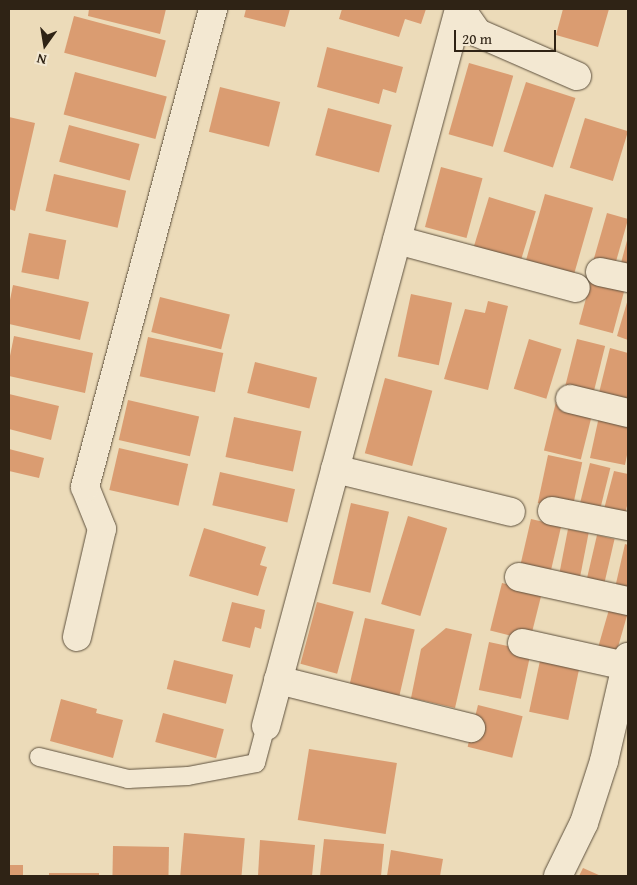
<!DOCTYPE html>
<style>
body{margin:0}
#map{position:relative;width:637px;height:885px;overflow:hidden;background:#ecdbb9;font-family:"Gentium Book Plus",serif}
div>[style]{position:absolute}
.building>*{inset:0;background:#da9c71;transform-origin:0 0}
.roads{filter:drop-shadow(0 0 1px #5e513e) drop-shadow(0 0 1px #5e513e)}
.service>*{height:18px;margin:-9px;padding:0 9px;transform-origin:9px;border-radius:9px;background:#f3e8d2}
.minor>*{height:28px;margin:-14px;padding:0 14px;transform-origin:14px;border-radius:14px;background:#f3e8d2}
span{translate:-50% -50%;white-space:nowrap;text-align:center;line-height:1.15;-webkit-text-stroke:5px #f3e8d2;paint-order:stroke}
.frame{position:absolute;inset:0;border:10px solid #2f2315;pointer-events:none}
.north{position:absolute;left:20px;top:20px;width:50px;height:50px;-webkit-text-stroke:4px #f3e8d2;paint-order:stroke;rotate:193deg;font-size:14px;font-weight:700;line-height:20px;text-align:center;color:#2f2315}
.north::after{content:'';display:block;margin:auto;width:18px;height:22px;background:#2f2315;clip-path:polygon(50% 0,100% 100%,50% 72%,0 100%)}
.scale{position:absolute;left:454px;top:30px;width:102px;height:22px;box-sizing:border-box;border:2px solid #2f2315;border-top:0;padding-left:6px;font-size:15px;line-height:18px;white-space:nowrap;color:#2f2315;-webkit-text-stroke:4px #f3e8d2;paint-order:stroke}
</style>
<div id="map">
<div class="building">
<div style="clip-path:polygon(89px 9px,166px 9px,160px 34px,88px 16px)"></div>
<div style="clip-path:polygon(246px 9px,290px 9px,285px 27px,244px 17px)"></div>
<div style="clip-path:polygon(342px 9px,426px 9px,421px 24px,405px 19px,399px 37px,339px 19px)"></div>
<div style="clip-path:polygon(563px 9px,609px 9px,598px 47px,556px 35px)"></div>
<div style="left:74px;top:16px;width:95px;height:38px;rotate:15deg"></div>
<div style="clip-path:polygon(327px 47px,403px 67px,396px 93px,383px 89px,379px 104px,317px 87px)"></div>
<div style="left:469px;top:63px;width:46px;height:74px;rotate:16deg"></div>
<div style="left:75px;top:72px;width:95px;height:44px;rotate:15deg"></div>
<div style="left:526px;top:82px;width:52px;height:73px;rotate:18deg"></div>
<div style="left:220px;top:87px;width:62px;height:46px;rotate:14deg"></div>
<div style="left:328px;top:108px;width:66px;height:49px;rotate:15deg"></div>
<div style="clip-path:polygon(9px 117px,35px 123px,15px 211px,9px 209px)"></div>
<div style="left:585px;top:118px;width:45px;height:52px;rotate:17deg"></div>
<div style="left:69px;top:125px;width:73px;height:38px;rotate:15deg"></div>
<div style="left:441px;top:167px;width:43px;height:62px;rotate:15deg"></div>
<div style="left:54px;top:174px;width:74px;height:38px;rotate:13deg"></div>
<div style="left:545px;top:194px;width:50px;height:73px;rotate:16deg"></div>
<div style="left:489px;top:197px;width:49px;height:52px;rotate:17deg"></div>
<div style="left:607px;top:213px;width:22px;height:55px;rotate:16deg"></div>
<div style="left:29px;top:233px;width:38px;height:40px;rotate:11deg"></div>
<div style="clip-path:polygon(628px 237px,628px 276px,618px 274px)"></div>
<div style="left:592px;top:276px;width:35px;height:50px;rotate:15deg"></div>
<div style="clip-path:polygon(13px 285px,89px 302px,80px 340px,9px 324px,9px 305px)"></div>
<div style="left:411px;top:294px;width:42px;height:64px;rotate:12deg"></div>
<div style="left:160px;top:297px;width:72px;height:36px;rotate:14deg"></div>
<div style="clip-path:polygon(628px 299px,628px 340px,617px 336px)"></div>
<div style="clip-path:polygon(488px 301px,508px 306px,488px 390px,444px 379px,465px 309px,485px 313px)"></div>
<div style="clip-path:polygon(14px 336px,93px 353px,85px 393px,9px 376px,9px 361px)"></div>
<div style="left:148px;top:337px;width:77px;height:40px;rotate:12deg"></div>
<div style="left:529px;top:339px;width:34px;height:52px;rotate:17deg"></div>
<div style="left:577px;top:339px;width:29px;height:55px;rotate:14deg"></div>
<div style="clip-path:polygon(610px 348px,628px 353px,628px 395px,625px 408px,597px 401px)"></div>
<div style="left:255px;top:362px;width:64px;height:32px;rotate:14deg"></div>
<div style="left:385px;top:378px;width:49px;height:78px;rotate:15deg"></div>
<div style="clip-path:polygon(9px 394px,59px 406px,51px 440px,9px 429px)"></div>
<div style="left:557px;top:398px;width:38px;height:54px;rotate:14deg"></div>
<div style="left:128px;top:400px;width:73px;height:41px;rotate:13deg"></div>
<div style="clip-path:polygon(600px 412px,628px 418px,628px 450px,625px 465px,590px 458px)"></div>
<div style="left:234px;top:417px;width:69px;height:41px;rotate:12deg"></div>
<div style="left:119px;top:448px;width:71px;height:43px;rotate:13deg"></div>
<div style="clip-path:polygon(9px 449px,44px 458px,39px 478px,9px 471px)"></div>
<div style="left:548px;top:455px;width:35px;height:49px;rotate:12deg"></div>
<div style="left:590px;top:463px;width:21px;height:45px;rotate:14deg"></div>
<div style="clip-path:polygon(614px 471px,628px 474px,628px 502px,624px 518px,603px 513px)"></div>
<div style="left:220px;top:472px;width:77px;height:34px;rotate:13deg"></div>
<div style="left:351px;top:503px;width:39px;height:83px;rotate:13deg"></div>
<div style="left:408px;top:516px;width:41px;height:92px;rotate:17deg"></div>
<div style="left:531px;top:519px;width:31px;height:52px;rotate:13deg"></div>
<div style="clip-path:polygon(204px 528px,266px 547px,260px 565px,267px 567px,258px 596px,189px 576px)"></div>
<div style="left:568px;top:529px;width:21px;height:54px;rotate:11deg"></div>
<div style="left:597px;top:535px;width:18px;height:45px;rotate:13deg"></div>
<div style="clip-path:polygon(625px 544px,628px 545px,628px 591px,615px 588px)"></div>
<div style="left:502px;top:583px;width:41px;height:49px;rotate:14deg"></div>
<div style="clip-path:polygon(232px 602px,265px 610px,261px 629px,255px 627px,250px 648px,222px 641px)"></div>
<div style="left:317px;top:602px;width:38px;height:64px;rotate:15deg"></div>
<div style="left:610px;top:606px;width:19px;height:44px;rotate:16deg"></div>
<div style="left:365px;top:618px;width:51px;height:75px;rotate:13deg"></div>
<div style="clip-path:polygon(446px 628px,472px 634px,455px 708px,411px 698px,421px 649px)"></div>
<div style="left:489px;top:642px;width:43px;height:49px;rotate:12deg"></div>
<div style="left:541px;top:656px;width:40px;height:57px;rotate:12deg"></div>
<div style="left:174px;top:660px;width:61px;height:30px;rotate:14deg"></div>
<div style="clip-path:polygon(61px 699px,97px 709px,96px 713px,123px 720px,113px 758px,50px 741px)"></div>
<div style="left:478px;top:705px;width:46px;height:43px;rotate:14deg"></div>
<div style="left:163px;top:713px;width:63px;height:30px;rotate:15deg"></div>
<div style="left:309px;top:749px;width:89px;height:72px;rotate:9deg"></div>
<div style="left:184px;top:833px;width:61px;height:43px;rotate:5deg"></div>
<div style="clip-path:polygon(324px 839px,384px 844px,381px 876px,320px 876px)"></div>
<div style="clip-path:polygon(260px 840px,315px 845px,312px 876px,258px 876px)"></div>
<div style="left:113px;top:846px;width:56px;height:30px;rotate:1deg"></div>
<div style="clip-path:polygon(391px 850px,443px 859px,440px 876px,387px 876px)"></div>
<div style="left:9px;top:865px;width:14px;height:11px"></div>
<div style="clip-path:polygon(583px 868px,601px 876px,579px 876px)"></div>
<div style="left:49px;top:873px;width:50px;height:3px"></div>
</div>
<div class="roads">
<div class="service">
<div style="left:39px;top:757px;width:92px;rotate:13.9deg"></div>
<div style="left:128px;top:779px;width:60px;rotate:-2.9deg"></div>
<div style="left:188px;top:776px;width:69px;rotate:-10.8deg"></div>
<div style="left:256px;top:763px;width:38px;rotate:-75deg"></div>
</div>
<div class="minor">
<div style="left:461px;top:9px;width:29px;rotate:55deg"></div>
<div style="left:478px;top:33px;width:108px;rotate:23.5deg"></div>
<div style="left:397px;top:240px;width:185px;rotate:15deg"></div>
<div style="left:600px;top:272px;width:29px;rotate:12deg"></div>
<div style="left:570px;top:399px;width:60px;rotate:13.6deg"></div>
<div style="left:335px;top:469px;width:181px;rotate:13.7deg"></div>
<div style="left:552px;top:511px;width:77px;rotate:11.2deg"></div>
<div style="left:519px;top:577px;width:112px;rotate:12.4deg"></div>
<div style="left:77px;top:637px;width:111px;rotate:-77deg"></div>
<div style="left:102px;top:529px;width:45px;rotate:-112deg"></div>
<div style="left:85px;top:487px;width:495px;rotate:-75deg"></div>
<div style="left:522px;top:643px;width:107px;rotate:12.5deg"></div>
<div style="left:278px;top:680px;width:199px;rotate:14deg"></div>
<div style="left:266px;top:726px;width:743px;rotate:-74.93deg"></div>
<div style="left:558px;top:876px;width:59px;rotate:-63.9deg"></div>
<div style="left:584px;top:823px;width:65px;rotate:-72.1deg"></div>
<div style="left:604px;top:761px;width:107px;rotate:-77deg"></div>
</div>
</div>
<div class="frame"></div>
<div class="north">N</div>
<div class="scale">20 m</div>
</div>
